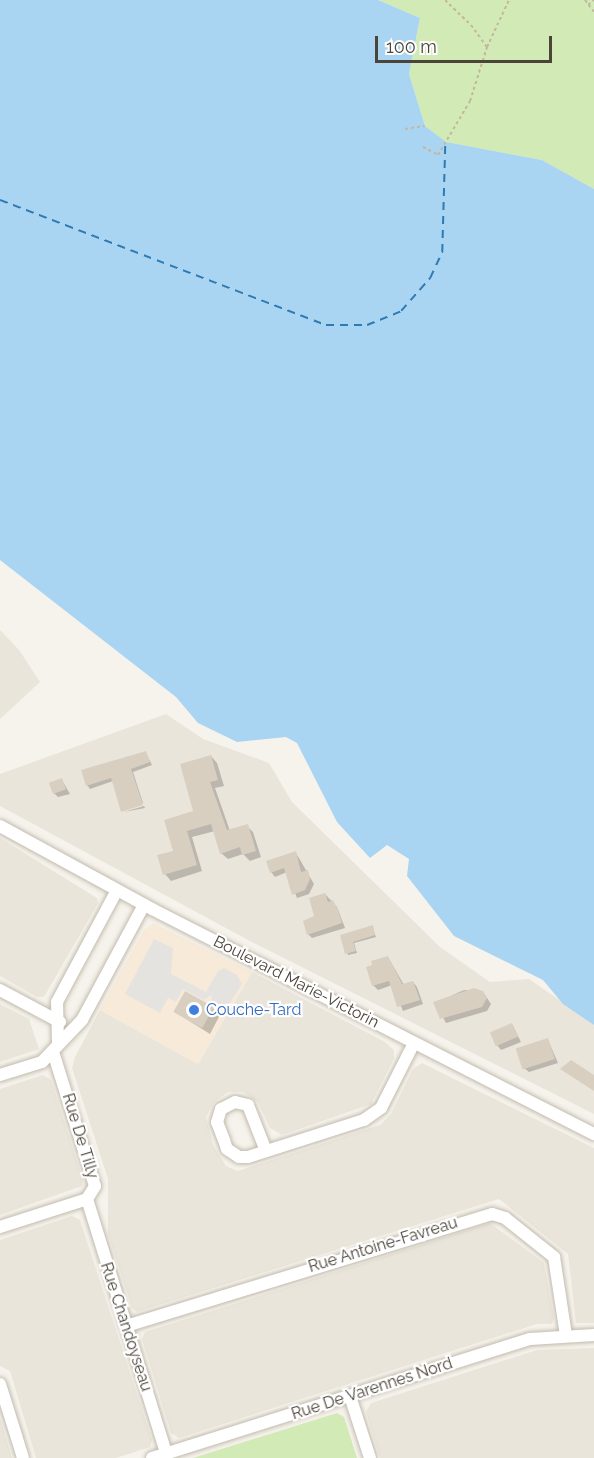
<!DOCTYPE html>
<style>
body{margin:0}
#map{position:relative;width:594px;height:1458px;overflow:hidden;background:#f6f3ec;font-family:Raleway,sans-serif}
div>[style]{position:absolute}
.residential>*{inset:0;background:#eae5da}
.commercial>*{inset:0;background:#f7ead8}
.green>*{inset:0;background:#d2eab5}
.parking>*{inset:0;background:#e5e3e0}
.water>*{inset:0;background:#a9d4f2}
.shadow>*{inset:0;background:#0003}
.ferry>*{height:1.5px;margin-top:-0.75px;transform-origin:0;background:repeating-linear-gradient(90deg,#2e7ab2 0 8px,transparent 0 14px)}
.building>*{inset:0;background:#d8cfc1;transform-origin:0 0}
.path>*{height:2px;margin-top:-1px;transform-origin:0;background:repeating-linear-gradient(90deg,#c4b79f 0 3px,transparent 0 6px)}
.roads{filter:drop-shadow(0 0 2px #c2bbae) drop-shadow(0 0 2px #c2bbae)}
.minor>*{height:12px;margin:-6px;padding:0 6px;transform-origin:6px;border-radius:6px;background:#fff}
.dots>*{width:16px;height:16px;translate:-50% -50%;box-sizing:border-box;border:3px solid #fff;border-radius:50%}
span{translate:-50% -50%;white-space:nowrap;text-align:center;line-height:1.15;-webkit-text-stroke:4.5px #fff;paint-order:stroke}
.street-label{font-size:16px;color:#4b4439}
.shop-label{font-size:16px;color:#366cbe}
.left{translate:0 -50%;text-align:left}
.scale{position:absolute;left:375px;top:36px;width:177px;height:27px;box-sizing:border-box;border:3px solid #4b4439;border-top:0;padding-left:8px;font-size:18px;line-height:21px;white-space:nowrap;color:#4b4439;-webkit-text-stroke:4px #fff;paint-order:stroke}
</style>
<div id="map">
<div class="residential">
<div style="clip-path:polygon(0 630px,19px 650px,40px 682px,0 719px)"></div>
<div style="clip-path:polygon(166px 714px,203px 739px,269px 763px,292px 802px,440px 947px,490px 982px,529px 979px,594px 1024px,594px 1114px,250px 941px,0 806px,0 774px)"></div>
<div style="clip-path:polygon(0 838px,97px 898px,98px 903px,44px 997px,37px 997px,0 976px)"></div>
<div style="clip-path:polygon(252px 972px,385px 1042px,394px 1050px,394px 1058px,371px 1104px,282px 1135px,270px 1128px,258px 1102px,243px 1092px,228px 1092px,214px 1102px,206px 1117px,213px 1145px,226px 1166px,238px 1171px,380px 1125px,391px 1114px,413px 1069px,422px 1063px,594px 1148px,594px 1323px,576px 1323px,568px 1254px,499px 1199px,137px 1312px,132px 1308px,108px 1234px,108px 1179px,72px 1068px,75px 1057px,100px 1010px,198px 1064px)"></div>
<div style="clip-path:polygon(0 1004px,29px 1019px,39px 1049px,0 1062px)"></div>
<div style="clip-path:polygon(43px 1075px,51px 1080px,83px 1180px,82px 1186px,0 1215px,0 1089px)"></div>
<div style="clip-path:polygon(72px 1216px,80px 1220px,152px 1440px,150px 1447px,116px 1458px,36px 1458px,10px 1371px,0 1366px,0 1240px)"></div>
<div style="clip-path:polygon(490px 1223px,544px 1263px,554px 1318px,552px 1324px,537px 1324px,179px 1438px,171px 1433px,142px 1339px,145px 1332px)"></div>
<div style="clip-path:polygon(594px 1348px,594px 1458px,380px 1458px,366px 1412px,371px 1403px,537px 1350px)"></div>
<div style="clip-path:polygon(0 1418px,12px 1458px,0 1458px)"></div>
</div>
<div class="commercial">
<div style="clip-path:polygon(153px 923px,252px 972px,198px 1064px,100px 1010px,144px 930px)"></div>
</div>
<div class="green">
<div style="clip-path:polygon(378px 0,594px 0,594px 189px,542px 160px,445px 142px,425px 126px,409px 74px,420px 18px)"></div>
<div style="clip-path:polygon(337px 1413px,344px 1417px,357px 1458px,193px 1458px)"></div>
</div>
<div class="parking">
<div style="clip-path:polygon(154px 939px,173px 948px,171px 974px,206px 992px,218px 971px,224px 968px,237px 975px,242px 984px,225px 1011px,212px 1003px,211px 995px,204px 1000px,183px 989px,176px 1002px,168px 998px,160px 1013px,125px 994px)"></div>
</div>
<div class="water">
<div style="clip-path:polygon(0 0,378px 0,420px 18px,409px 74px,425px 126px,446px 142px,542px 160px,594px 189px,594px 1025px,563px 1004px,543px 980px,454px 936px,407px 876px,409px 859px,387px 845px,370px 858px,337px 822px,297px 743px,286px 737px,237px 742px,198px 723px,176px 697px,0 560px)"></div>
</div>
<div class="shadow">
<div style="clip-path:polygon(146px 753px,152px 765px,133px 772px,143px 803px,122px 810px,113px 781px,90px 789px,87px 785px)"></div>
<div style="clip-path:polygon(211px 756px,217px 763px,224px 786px,215px 788px,230px 831px,247px 826px,253px 832px,261px 857px,250px 861px,243px 854px,228px 859px,221px 853px,215px 831px,192px 837px,202px 871px,171px 881px,165px 874px,195px 812px)"></div>
<div style="clip-path:polygon(62px 780px,70px 794px,58px 797px,54px 793px)"></div>
<div style="clip-path:polygon(144px 806px,145px 808px,124px 812px)"></div>
<div style="clip-path:polygon(296px 853px,314px 884px,309px 894px,297px 898px,287px 872px,275px 877px,271px 872px)"></div>
<div style="clip-path:polygon(325px 894px,337px 907px,345px 928px,312px 938px,308px 934px)"></div>
<div style="clip-path:polygon(372px 927px,376px 937px,354px 943px,357px 953px,348px 955px,342px 936px)"></div>
<div style="clip-path:polygon(388px 957px,404px 985px,413px 982px,417px 987px,423px 1004px,403px 1011px,392px 985px,378px 990px,373px 985px)"></div>
<div style="clip-path:polygon(464px 990px,483px 992px,491px 1004px,487px 1011px,446px 1023px,435px 1003px)"></div>
<div style="clip-path:polygon(213px 1008px,220px 1015px,210px 1034px,175px 1012px)"></div>
<div style="clip-path:polygon(512px 1024px,521px 1042px,501px 1050px,497px 1045px)"></div>
<div style="clip-path:polygon(548px 1040px,558px 1063px,529px 1072px,524px 1068px)"></div>
</div>
<div class="ferry">
<div style="left:0;top:200px;width:349px;rotate:21deg"></div>
<div style="left:326px;top:325px;width:41px"></div>
<div style="left:367px;top:325px;width:37px;rotate:-22deg"></div>
<div style="left:401px;top:311px;width:44px;rotate:-48.7deg"></div>
<div style="left:430px;top:278px;width:29px;rotate:-65deg"></div>
<div style="left:442px;top:252px;width:110px;rotate:-88.4deg"></div>
</div>
<div class="building">
<div style="clip-path:polygon(146px 751px,150px 762px,131px 769px,143px 805px,121px 812px,111px 778px,86px 786px,81px 770px)"></div>
<div style="clip-path:polygon(211px 755px,218px 780px,210px 782px,227px 830px,248px 824px,256px 851px,242px 855px,240px 847px,220px 854px,211px 824px,187px 831px,197px 865px,163px 875px,157px 855px,173px 851px,164px 820px,193px 811px,180px 764px)"></div>
<div style="left:62px;top:778px;width:12px;height:14px;rotate:70deg"></div>
<div style="clip-path:polygon(296px 851px,301px 872px,308px 870px,310px 879px,305px 890px,292px 895px,284px 868px,270px 873px,266px 861px)"></div>
<div style="clip-path:polygon(325px 893px,328px 902px,333px 900px,338px 910px,342px 923px,307px 935px,303px 921px,314px 916px,309px 898px)"></div>
<div style="clip-path:polygon(373px 925px,375px 935px,353px 942px,356px 951px,345px 954px,340px 935px)"></div>
<div style="clip-path:polygon(388px 956px,402px 984px,413px 981px,420px 1000px,397px 1007px,389px 981px,372px 986px,366px 967px,372px 965px,371px 961px)"></div>
<div style="clip-path:polygon(474px 988px,483px 991px,487px 998px,482px 1007px,440px 1019px,433px 1002px)"></div>
<div style="left:185px;top:991px;width:33px;height:24px;rotate:29deg"></div>
<div style="left:512px;top:1023px;width:15px;height:24px;rotate:67deg"></div>
<div style="left:548px;top:1038px;width:22px;height:34px;rotate:72deg"></div>
<div style="clip-path:polygon(571px 1060px,594px 1075px,594px 1091px,560px 1069px)"></div>
</div>
<div class="path">
<div style="left:445px;top:0;width:36px;rotate:44deg"></div>
<div style="left:471px;top:25px;width:27px;rotate:54deg"></div>
<div style="left:585px;top:0;width:15px;rotate:53deg"></div>
<div style="left:588px;top:5px;width:8px;rotate:-40deg"></div>
<div style="left:405px;top:129px;width:20px;rotate:-9deg"></div>
<div style="left:423px;top:147px;width:17px;rotate:28deg"></div>
<div style="left:438px;top:155px;width:63px;rotate:-59.3deg"></div>
<div style="left:470px;top:101px;width:57px;rotate:-72.5deg"></div>
<div style="left:487px;top:47px;width:52px;rotate:-64.9deg"></div>
</div>
<div class="roads">
<div class="minor">
<div style="left:0;top:826px;width:173px;rotate:28.6deg"></div>
<div style="left:152px;top:909px;width:496px;rotate:27deg"></div>
<div style="left:0;top:990px;width:68px;rotate:28.1deg"></div>
<div style="left:58px;top:1042px;width:40px;rotate:-91.4deg"></div>
<div style="left:57px;top:1002px;width:127px;rotate:-61.8deg"></div>
<div style="left:0;top:1075px;width:44px;rotate:-17.2deg"></div>
<div style="left:42px;top:1062px;width:58px;rotate:-46.4deg"></div>
<div style="left:82px;top:1020px;width:131px;rotate:-61.7deg"></div>
<div style="left:266px;top:1151px;width:49px;rotate:-111.4deg"></div>
<div style="left:248px;top:1105px;width:13px;rotate:-167deg"></div>
<div style="left:235px;top:1102px;width:16px;rotate:153deg"></div>
<div style="left:221px;top:1109px;width:14px;rotate:107deg"></div>
<div style="left:217px;top:1122px;width:19px;rotate:69deg"></div>
<div style="left:224px;top:1140px;width:9px;rotate:72deg"></div>
<div style="left:227px;top:1149px;width:14px;rotate:34deg"></div>
<div style="left:239px;top:1157px;width:9px"></div>
<div style="left:248px;top:1157px;width:122px;rotate:-17.7deg"></div>
<div style="left:364px;top:1120px;width:21px;rotate:-35deg"></div>
<div style="left:381px;top:1108px;width:73px;rotate:-63.1deg"></div>
<div style="left:87px;top:1199px;width:266px;rotate:72.7deg"></div>
<div style="left:0;top:1227px;width:91px;rotate:-17.8deg"></div>
<div style="left:87px;top:1199px;width:15px;rotate:-58deg"></div>
<div style="left:95px;top:1186px;width:140px;rotate:-107.4deg"></div>
<div style="left:126px;top:1326px;width:383px;rotate:-17deg"></div>
<div style="left:492px;top:1214px;width:14px;rotate:17deg"></div>
<div style="left:505px;top:1218px;width:63px;rotate:38.5deg"></div>
<div style="left:554px;top:1257px;width:79px;rotate:81.3deg"></div>
<div style="left:0;top:1384px;width:77px;rotate:72.7deg"></div>
<div style="left:350px;top:1396px;width:65px;rotate:72.1deg"></div>
<div style="left:152px;top:1458px;width:396px;rotate:-17.5deg"></div>
<div style="left:530px;top:1339px;width:64px;rotate:-3.6deg"></div>
</div>
</div>
<div class="dots">
<div style="left:194px;top:1010px;background:#3f7fe0"></div>
</div>
<div class="street-label">
<span style="left:296px;top:982px;rotate:27deg">Boulevard Marie-Victorin</span>
<span style="left:80px;top:1136px;rotate:73deg">Rue De Tilly</span>
<span style="left:383px;top:1245px;rotate:-17deg">Rue Antoine-Favreau</span>
<span style="left:126px;top:1327px;rotate:72deg">Rue Chandoyseau</span>
<span style="left:372px;top:1389px;rotate:-18deg">Rue De Varennes Nord</span>
</div>
<div class="shop-label">
<span class="left" style="left:206px;top:1010px">Couche-Tard</span>
</div>
<div class="scale">100 m</div>
</div>
